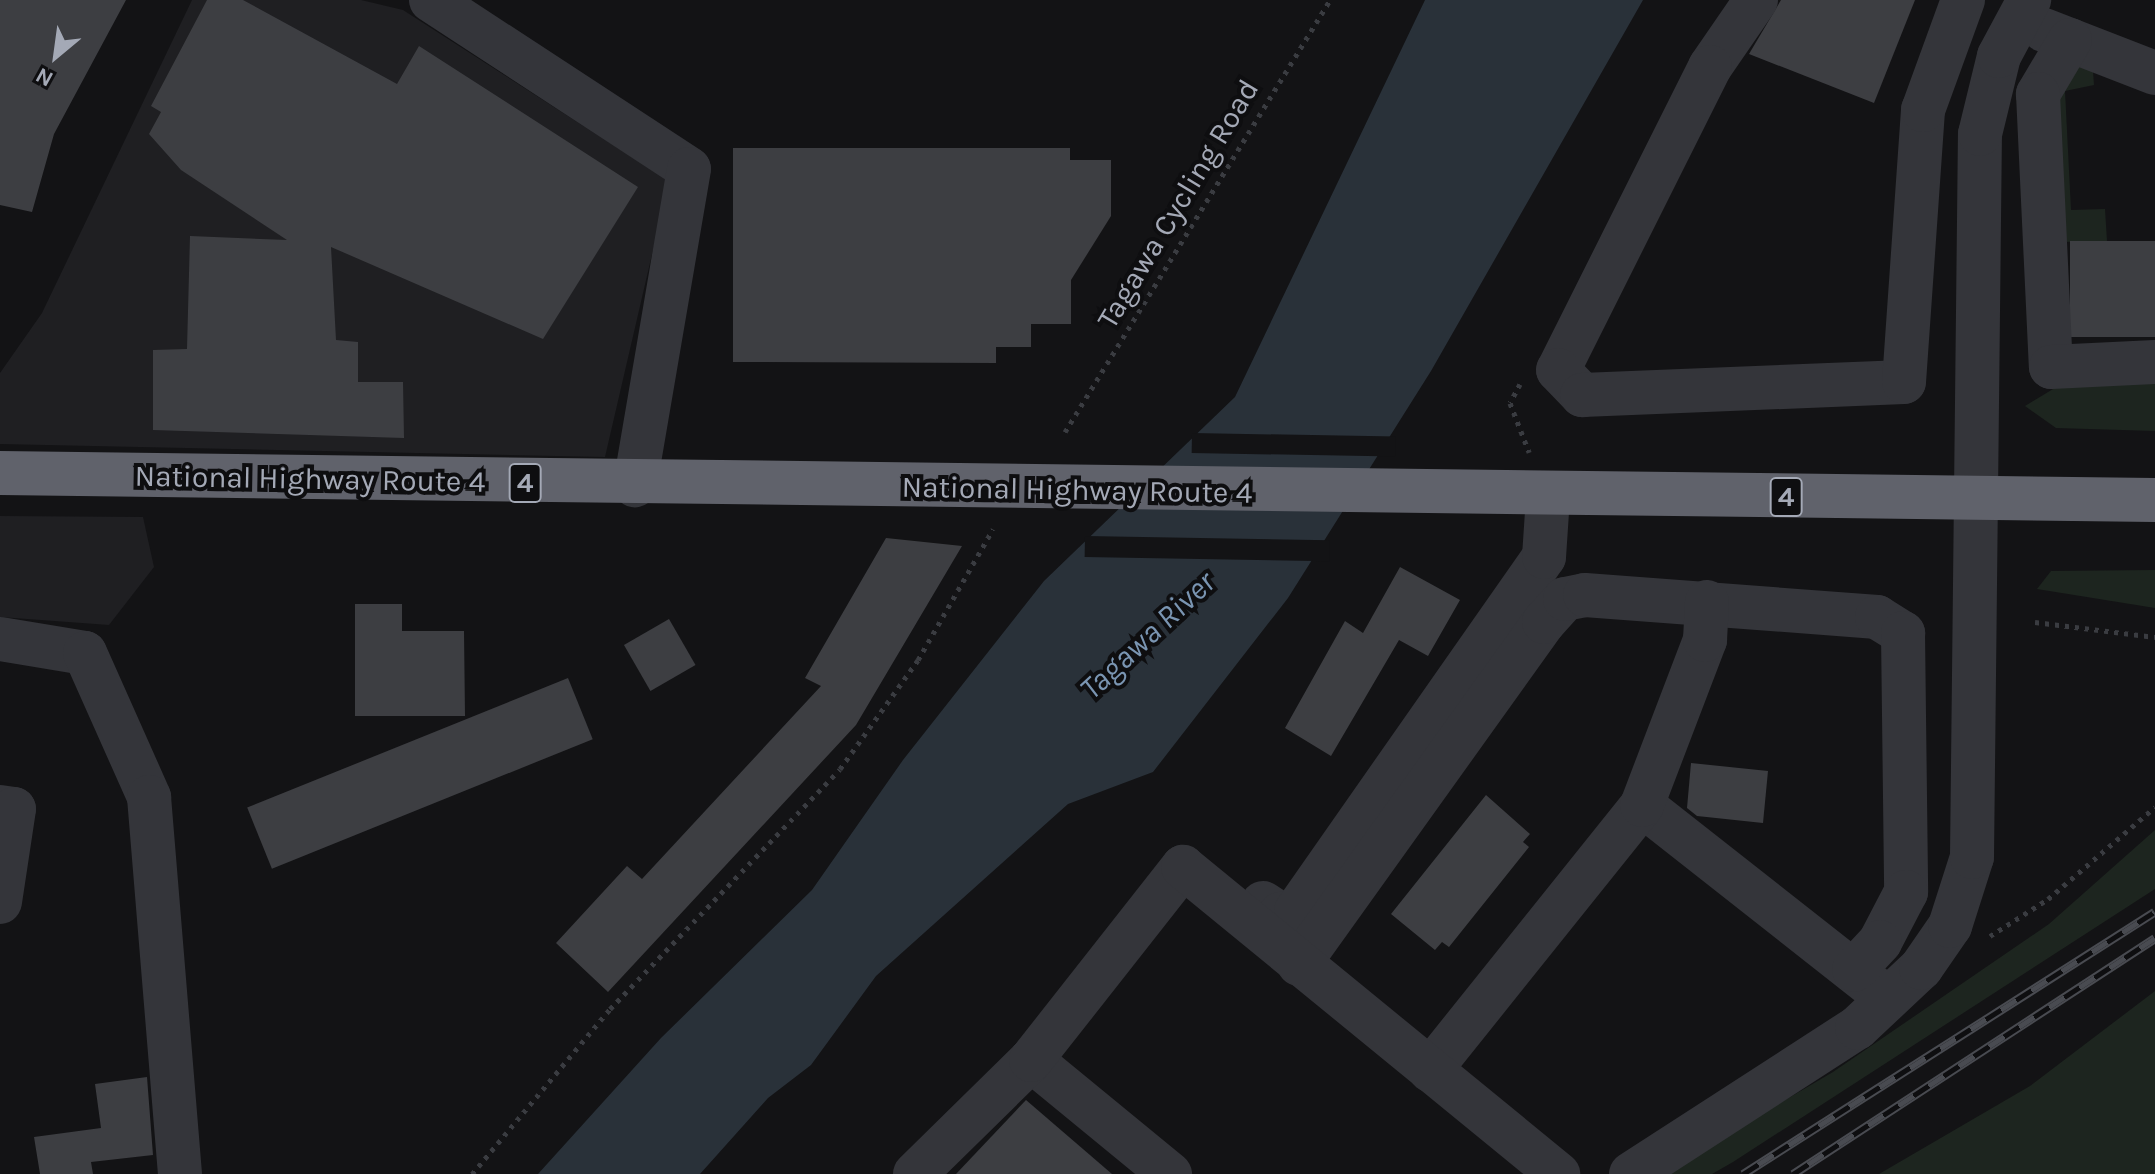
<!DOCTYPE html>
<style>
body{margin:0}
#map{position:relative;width:2155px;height:1174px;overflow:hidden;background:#131315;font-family:Karla,sans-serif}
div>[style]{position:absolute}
.built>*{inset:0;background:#1f1f22}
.green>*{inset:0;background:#1d251f}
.water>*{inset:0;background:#293139}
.pier>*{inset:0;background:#131315;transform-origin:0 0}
.building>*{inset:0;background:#3d3e42;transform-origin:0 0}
.path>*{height:5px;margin-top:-2.5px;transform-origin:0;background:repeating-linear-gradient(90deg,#3a3c41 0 4px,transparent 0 10px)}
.minor>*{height:44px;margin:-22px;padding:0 22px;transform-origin:22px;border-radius:22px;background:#34353a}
.highway>*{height:44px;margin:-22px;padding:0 22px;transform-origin:22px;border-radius:22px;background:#60626b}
.rail>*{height:9px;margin-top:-4.5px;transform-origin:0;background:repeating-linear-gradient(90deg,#0e0e10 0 18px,#494b51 0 36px);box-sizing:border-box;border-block:2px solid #494b51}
span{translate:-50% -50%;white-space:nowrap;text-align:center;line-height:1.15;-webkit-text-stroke:8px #0e0e10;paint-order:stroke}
.shield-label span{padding:2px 6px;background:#0e0e10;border:2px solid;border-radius:6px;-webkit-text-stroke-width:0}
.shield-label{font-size:28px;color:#a4a9b6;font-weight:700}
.street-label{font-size:30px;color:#a4a9b6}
.water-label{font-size:32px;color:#7a95b2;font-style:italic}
.north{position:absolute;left:16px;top:16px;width:80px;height:80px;-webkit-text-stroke:6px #0e0e10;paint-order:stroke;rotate:209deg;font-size:22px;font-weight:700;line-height:32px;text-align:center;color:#a4a9b6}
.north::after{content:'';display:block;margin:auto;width:28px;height:36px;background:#a4a9b6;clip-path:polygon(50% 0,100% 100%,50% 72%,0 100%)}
</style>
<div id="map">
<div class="built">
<div style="clip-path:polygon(192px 0,361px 0,403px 10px,669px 181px,605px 457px,0 444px,0 373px,42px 313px)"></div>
<div style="clip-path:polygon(0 516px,143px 517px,154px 567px,109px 625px,0 617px)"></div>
</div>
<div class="green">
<div style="clip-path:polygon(2092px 57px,2094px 85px,2065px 91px,2071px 210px,2105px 209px,2107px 241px,2062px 242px,2055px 81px)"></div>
<div style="clip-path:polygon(2155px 375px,2155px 431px,2056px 428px,2025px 406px,2068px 380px)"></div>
<div style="clip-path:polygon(2155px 570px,2155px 608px,2037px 589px,2051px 571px)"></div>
<div style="clip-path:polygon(2155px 830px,2155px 889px,1733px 1162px,1712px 1174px,1659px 1174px,1833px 1072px,2049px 924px)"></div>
<div style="clip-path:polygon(2155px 991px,2155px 1174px,1879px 1174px,2030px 1086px)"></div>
</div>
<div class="water">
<div style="clip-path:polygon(1425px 0,1643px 0,1431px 371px,1288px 598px,1153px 772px,1068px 804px,876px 976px,811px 1065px,768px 1098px,700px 1174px,538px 1174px,661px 1038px,812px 890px,903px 760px,1044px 581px,1235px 397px)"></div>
</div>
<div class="pier">
<div style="left:1192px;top:433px;width:204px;height:20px;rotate:1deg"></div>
<div style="left:1085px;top:536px;width:245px;height:21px;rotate:1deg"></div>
</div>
<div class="building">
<div style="clip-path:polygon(0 0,126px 0,54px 134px,32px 212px,0 205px)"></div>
<div style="clip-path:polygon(207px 0,243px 0,397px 84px,419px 46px,638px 187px,543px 339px,331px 247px,336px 340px,358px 342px,358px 382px,403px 382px,404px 438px,153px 430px,153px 350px,187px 349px,190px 236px,287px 240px,181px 170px,149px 134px,161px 112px,151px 106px)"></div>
<div style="clip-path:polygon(1781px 0,1915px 0,1874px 103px,1749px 54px)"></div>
<div style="clip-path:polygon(733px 148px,1070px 148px,1070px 160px,1111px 160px,1111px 216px,1071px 280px,1071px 324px,1031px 324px,1031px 347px,996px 347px,996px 363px,733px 362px)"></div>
<div style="left:2155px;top:241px;width:96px;height:85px;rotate:90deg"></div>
<div style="clip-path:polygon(886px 538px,962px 546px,856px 725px,608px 992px,556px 943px,627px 866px,642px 879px,821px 686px,805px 678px)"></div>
<div style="clip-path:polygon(1400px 567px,1460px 600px,1428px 656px,1399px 640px,1331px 756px,1285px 728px,1345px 621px,1363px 633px)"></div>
<div style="clip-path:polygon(355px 604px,402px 604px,402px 631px,464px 631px,465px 716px,355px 716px)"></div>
<div style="left:669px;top:619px;width:53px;height:52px;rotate:60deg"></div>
<div style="left:568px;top:678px;width:66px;height:346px;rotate:68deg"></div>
<div style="clip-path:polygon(1691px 763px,1768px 771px,1763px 823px,1697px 816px,1687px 808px)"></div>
<div style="clip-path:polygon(1486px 795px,1530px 834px,1523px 842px,1529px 847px,1449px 947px,1442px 942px,1435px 950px,1391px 914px)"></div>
<div style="clip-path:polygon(147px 1077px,153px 1155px,91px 1162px,93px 1174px,40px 1174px,34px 1137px,101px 1128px,95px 1084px)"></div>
<div style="clip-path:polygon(1026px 1100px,1112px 1174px,956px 1174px)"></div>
</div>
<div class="path">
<div style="left:1520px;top:384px;width:21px;rotate:118deg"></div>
<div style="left:1510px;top:403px;width:53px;rotate:68.8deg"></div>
<div style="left:1065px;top:432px;width:507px;rotate:-58.47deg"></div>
<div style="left:2035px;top:622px;width:121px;rotate:7.1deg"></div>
<div style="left:1990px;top:936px;width:69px;rotate:-32.5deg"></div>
<div style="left:2048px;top:899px;width:141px;rotate:-40.7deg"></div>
<div style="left:472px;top:1174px;width:215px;rotate:-50.1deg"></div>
<div style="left:610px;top:1009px;width:332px;rotate:-46.2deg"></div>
<div style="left:840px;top:769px;width:134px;rotate:-54.4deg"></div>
<div style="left:918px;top:660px;width:151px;rotate:-60.2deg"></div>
</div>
<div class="minor">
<div style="left:431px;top:0;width:308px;rotate:33.2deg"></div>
<div style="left:689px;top:169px;width:321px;rotate:99.7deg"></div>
<div style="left:1756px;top:0;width:81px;rotate:124.5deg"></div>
<div style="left:1710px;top:67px;width:339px;rotate:116.6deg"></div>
<div style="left:1558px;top:370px;width:35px;rotate:46deg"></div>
<div style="left:1582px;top:395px;width:322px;rotate:-2.3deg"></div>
<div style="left:1904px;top:382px;width:273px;rotate:-86deg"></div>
<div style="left:1923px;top:110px;width:117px;rotate:-70deg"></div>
<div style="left:2044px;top:30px;width:119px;rotate:21.2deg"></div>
<div style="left:2070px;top:40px;width:63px;rotate:120.7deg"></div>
<div style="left:2038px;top:94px;width:273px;rotate:87.3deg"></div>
<div style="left:2051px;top:367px;width:104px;rotate:-2.8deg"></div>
<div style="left:0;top:639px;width:86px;rotate:9.4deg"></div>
<div style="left:85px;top:653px;width:158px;rotate:66deg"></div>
<div style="left:149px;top:797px;width:378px;rotate:85.3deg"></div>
<div style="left:1642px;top:805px;width:299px;rotate:38.2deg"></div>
<div style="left:0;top:807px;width:14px;rotate:8deg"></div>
<div style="left:14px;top:809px;width:94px;rotate:98.6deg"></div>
<div style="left:1263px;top:903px;width:20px;rotate:33deg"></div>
<div style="left:1280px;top:914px;width:16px;rotate:-11deg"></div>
<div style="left:1296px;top:911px;width:432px;rotate:-55deg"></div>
<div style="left:1544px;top:557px;width:61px;rotate:-86.2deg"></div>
<div style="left:1299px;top:964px;width:421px;rotate:-54.4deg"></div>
<div style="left:1544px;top:622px;width:31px;rotate:-48deg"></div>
<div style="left:1565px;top:599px;width:20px;rotate:-11deg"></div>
<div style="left:1585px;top:595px;width:293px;rotate:4.3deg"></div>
<div style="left:1877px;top:617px;width:31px;rotate:32deg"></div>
<div style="left:1903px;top:633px;width:259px;rotate:89.3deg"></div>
<div style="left:1906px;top:892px;width:56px;rotate:117.5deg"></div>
<div style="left:1880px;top:942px;width:38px;rotate:133deg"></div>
<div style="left:1031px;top:1060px;width:180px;rotate:39.4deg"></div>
<div style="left:1430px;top:1070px;width:339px;rotate:-51.3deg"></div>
<div style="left:1642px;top:805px;width:177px;rotate:-69.1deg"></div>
<div style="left:1705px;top:640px;width:38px;rotate:-87deg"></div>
<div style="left:915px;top:1174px;width:163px;rotate:-44.5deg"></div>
<div style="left:1031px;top:1060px;width:246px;rotate:-51.8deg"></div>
<div style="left:1183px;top:867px;width:485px;rotate:39.3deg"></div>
<div style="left:1631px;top:1174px;width:269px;rotate:-32.9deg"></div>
<div style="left:1857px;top:1028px;width:88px;rotate:-43.2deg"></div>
<div style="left:1921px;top:968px;width:51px;rotate:-55.4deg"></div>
<div style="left:1950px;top:926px;width:72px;rotate:-72.3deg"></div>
<div style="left:1972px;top:857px;width:723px;rotate:-89.37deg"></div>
<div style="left:1980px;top:134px;width:80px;rotate:-76.3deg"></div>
<div style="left:1999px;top:56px;width:64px;rotate:-61.8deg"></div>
</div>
<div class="highway">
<div style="left:0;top:473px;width:2155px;rotate:0.72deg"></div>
</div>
<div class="rail">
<div style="left:1743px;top:1174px;width:488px;rotate:-32.5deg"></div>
<div style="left:1793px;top:1174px;width:432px;rotate:-33.1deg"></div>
</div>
<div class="shield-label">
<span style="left:525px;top:483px">4</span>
<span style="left:1786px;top:497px">4</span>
</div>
<div class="street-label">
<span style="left:1178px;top:204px;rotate:-59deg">Tagawa Cycling Road</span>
<span style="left:310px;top:479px;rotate:1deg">National Highway Route 4</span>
<span style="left:1077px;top:490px;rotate:1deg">National Highway Route 4</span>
</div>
<div class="water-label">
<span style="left:1148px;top:636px;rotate:-43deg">Tagawa River</span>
</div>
<div class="north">N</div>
</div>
